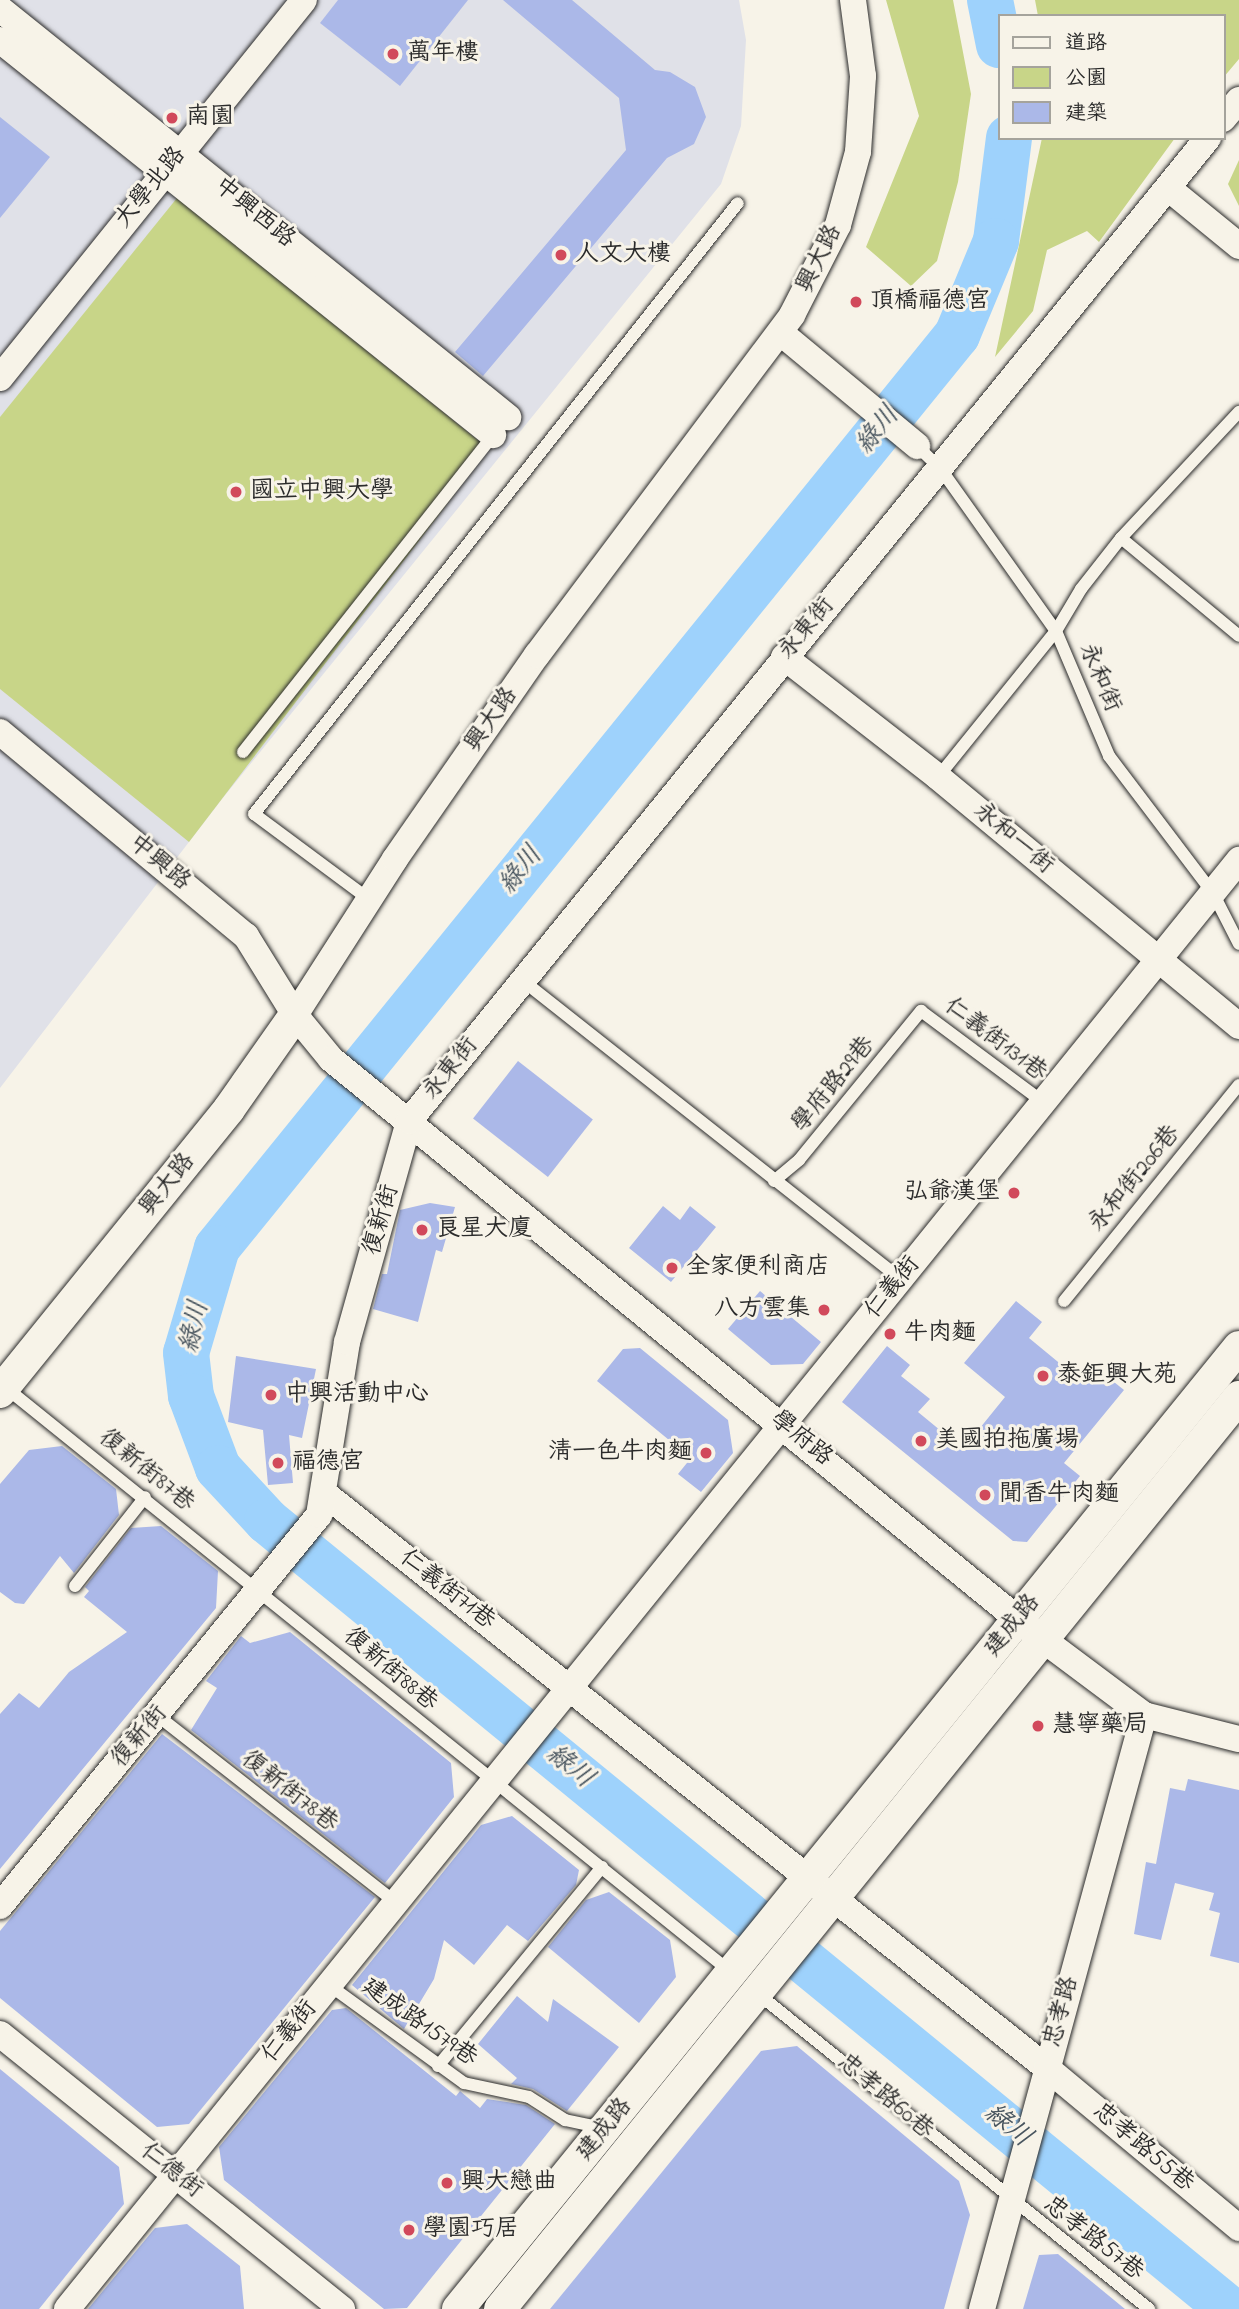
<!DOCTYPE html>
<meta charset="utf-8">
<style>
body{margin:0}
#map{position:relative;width:1239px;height:2309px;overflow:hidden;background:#f7f3e8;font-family:"Indie Flower","LXGW WenKai TC",sans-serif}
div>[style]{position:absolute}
.built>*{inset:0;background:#e0e1e8}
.green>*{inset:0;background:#c8d588}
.river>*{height:46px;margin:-23px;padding:0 23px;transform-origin:23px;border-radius:23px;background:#9ed2fc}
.building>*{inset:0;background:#abb8e8;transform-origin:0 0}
.roads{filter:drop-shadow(0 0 2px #2b2b2b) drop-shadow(0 0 2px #2b2b2b)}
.service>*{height:12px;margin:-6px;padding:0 6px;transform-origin:6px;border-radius:6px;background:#f7f3e8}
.minor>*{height:26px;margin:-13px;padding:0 13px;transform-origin:13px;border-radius:13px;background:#f7f3e8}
.tertiary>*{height:32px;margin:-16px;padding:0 16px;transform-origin:16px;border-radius:16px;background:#f7f3e8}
.dots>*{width:19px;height:19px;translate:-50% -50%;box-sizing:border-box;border:4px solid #f7f3e8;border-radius:50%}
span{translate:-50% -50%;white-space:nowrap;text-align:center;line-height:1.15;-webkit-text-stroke:6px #f7f3e8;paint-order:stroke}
.poi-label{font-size:24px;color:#2b2b2b}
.left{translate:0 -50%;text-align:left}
.right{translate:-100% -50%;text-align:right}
.street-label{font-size:24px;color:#2b2b2b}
.water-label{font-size:26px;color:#48555f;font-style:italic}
.legend{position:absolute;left:998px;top:14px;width:228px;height:126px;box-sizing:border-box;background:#f7f3e8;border:2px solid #a5a39c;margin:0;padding:9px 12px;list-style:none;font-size:21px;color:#2b2b2b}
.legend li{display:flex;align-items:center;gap:14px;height:35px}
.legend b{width:35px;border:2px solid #a5a39c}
</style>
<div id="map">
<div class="built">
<div style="clip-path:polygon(0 0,739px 0,746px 40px,741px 126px,721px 184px,222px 799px,0 1088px)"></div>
</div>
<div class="green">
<div style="clip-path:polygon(886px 0,953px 0,971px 94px,958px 182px,937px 261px,911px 286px,866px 247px,919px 116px)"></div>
<div style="clip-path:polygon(1035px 0,1239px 0,1239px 59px,1223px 78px,1223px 16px,1038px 16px)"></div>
<div style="clip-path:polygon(1042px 138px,1175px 138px,1099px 242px,1087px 231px,1047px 250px,1033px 311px,995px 357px)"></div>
<div style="clip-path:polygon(1239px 160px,1239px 206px,1228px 184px)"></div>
<div style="clip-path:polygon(177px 198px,489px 449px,189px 842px,0 689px,0 417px)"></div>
</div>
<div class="river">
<div style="left:990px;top:0;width:46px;rotate:78.7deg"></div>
<div style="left:1009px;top:138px;width:104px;rotate:97.2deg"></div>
<div style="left:996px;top:241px;width:102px;rotate:112.5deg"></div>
<div style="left:957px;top:335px;width:1175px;rotate:129.03deg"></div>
<div style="left:217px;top:1248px;width:109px;rotate:106.4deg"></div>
<div style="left:186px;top:1353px;width:43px;rotate:83.4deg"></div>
<div style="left:191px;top:1396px;width:77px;rotate:69.4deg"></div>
<div style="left:218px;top:1468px;width:72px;rotate:47.2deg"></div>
<div style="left:267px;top:1521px;width:1244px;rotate:39.32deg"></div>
</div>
<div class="building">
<div style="clip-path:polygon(338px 0,468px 0,400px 86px,320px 23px)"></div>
<div style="clip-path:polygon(503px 0,572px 0,655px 70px,670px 72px,695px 87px,706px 117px,694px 144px,667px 158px,483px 376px,455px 352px,626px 150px,619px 98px)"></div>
<div style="clip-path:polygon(0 117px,50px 157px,0 218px)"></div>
<div style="left:518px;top:1061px;width:95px;height:73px;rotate:38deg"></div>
<div style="clip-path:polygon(430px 1203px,455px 1207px,442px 1252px,436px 1250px,418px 1322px,373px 1309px,382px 1274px,387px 1274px,400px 1210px)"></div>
<div style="clip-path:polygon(663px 1206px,680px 1220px,690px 1206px,716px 1227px,671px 1282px,629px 1248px)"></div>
<div style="clip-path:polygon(760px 1291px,821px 1342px,803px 1364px,771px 1365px,728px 1329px)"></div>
<div style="clip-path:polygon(1016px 1301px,1042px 1322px,1029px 1338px,1086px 1385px,1099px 1370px,1124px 1390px,1064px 1463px,1080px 1476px,1027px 1542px,1013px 1541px,842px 1402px,887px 1346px,910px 1365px,901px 1376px,930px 1399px,918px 1412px,963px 1449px,1005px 1397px,964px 1363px)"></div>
<div style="clip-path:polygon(640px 1348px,728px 1420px,733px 1453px,701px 1492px,678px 1474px,691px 1458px,597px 1381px,623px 1349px)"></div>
<div style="clip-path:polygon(236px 1356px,316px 1369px,302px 1438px,289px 1435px,293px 1483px,268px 1485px,263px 1430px,228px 1422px)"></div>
<div style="clip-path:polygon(62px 1446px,116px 1489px,119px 1515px,74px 1573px,60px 1556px,24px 1604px,15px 1603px,0 1592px,0 1484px,29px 1450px)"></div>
<div style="clip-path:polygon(161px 1526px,218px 1571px,216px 1608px,0 1869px,0 1714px,19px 1693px,39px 1708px,69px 1672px,127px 1632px,84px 1597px,89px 1591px,85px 1587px,131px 1528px)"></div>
<div style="clip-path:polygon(290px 1632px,451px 1763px,454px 1797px,385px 1883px,191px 1730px,217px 1688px,206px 1681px,241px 1636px,250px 1643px)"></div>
<div style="clip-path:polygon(162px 1734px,375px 1897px,189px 2124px,157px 2127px,0 1998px,0 1931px)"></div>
<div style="clip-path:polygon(1188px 1779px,1239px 1790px,1239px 1963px,1210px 1956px,1220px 1913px,1209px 1910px,1214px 1893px,1175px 1883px,1161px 1940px,1134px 1934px,1146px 1862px,1156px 1864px,1170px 1788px,1185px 1791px)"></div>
<div style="clip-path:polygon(512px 1816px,579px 1870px,576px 1885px,528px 1941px,507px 1925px,474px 1965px,444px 1940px,434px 1979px,404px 2029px,352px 1985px,481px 1825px)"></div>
<div style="clip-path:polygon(609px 1892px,670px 1940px,676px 1977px,639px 2023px,548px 1947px,586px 1900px)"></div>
<div style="clip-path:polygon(517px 1996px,548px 2022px,553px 1999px,619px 2047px,567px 2111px,533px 2089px,511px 2084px,517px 2078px,478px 2044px)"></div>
<div style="clip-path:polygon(346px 2008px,456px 2096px,460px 2091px,480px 2108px,487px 2099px,526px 2105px,555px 2124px,407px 2308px,384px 2309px,224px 2180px,219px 2147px,332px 2010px)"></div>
<div style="clip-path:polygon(797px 2046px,959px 2181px,970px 2215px,944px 2309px,550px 2309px,761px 2051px)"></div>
<div style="clip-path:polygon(0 2069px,119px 2167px,124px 2204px,39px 2309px,0 2309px)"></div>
<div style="clip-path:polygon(187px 2224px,240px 2266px,244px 2309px,88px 2309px,155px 2228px)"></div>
<div style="clip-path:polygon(1058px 2254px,1125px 2309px,1023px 2309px,1039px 2255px)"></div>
</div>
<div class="roads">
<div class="service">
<div style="left:917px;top:446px;width:32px;rotate:44deg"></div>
<div style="left:940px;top:468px;width:200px;rotate:54.6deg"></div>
<div style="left:1056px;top:631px;width:136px;rotate:67deg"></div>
<div style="left:1109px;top:756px;width:172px;rotate:52.8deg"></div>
<div style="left:1213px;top:893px;width:57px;rotate:63deg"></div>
<div style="left:1121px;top:538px;width:153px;rotate:39.7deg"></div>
<div style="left:243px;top:752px;width:405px;rotate:-51.7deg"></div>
<div style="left:938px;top:777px;width:188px;rotate:-51.1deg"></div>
<div style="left:1056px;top:631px;width:49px;rotate:-59.2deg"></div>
<div style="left:1081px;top:589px;width:65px;rotate:-51.9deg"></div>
<div style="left:1121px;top:538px;width:173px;rotate:-46.9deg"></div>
<div style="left:370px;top:900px;width:144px;rotate:-143.4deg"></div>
<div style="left:254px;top:814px;width:779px;rotate:-51.62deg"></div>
<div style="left:522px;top:980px;width:482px;rotate:38.3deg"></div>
<div style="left:774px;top:1181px;width:33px;rotate:-40deg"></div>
<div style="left:799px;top:1160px;width:193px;rotate:-50.7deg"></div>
<div style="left:921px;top:1011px;width:152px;rotate:36.7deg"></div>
<div style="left:1064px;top:1301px;width:278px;rotate:-51deg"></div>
<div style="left:5px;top:1387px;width:934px;rotate:38.87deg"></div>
<div style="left:75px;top:1586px;width:113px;rotate:-51.8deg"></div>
<div style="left:158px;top:1716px;width:301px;rotate:38.1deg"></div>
<div style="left:329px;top:1985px;width:167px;rotate:36deg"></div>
<div style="left:464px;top:2083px;width:66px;rotate:12.2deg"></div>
<div style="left:529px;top:2097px;width:43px;rotate:32.6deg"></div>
<div style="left:565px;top:2120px;width:38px;rotate:12deg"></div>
<div style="left:757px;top:1993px;width:504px;rotate:38.87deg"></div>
<div style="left:438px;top:2066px;width:258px;rotate:-50.5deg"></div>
</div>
<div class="minor">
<div style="left:0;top:9px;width:652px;rotate:38.77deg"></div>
<div style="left:0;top:40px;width:632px;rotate:38.7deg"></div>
<div style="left:1223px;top:119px;width:25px;rotate:-50deg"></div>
<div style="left:1168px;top:188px;width:92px;rotate:39.2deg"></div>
<div style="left:781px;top:333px;width:177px;rotate:39.7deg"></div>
<div style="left:0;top:378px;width:485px;rotate:-51.2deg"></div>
<div style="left:784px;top:657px;width:195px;rotate:37.9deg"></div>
<div style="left:938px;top:777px;width:391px;rotate:39.6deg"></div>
<div style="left:0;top:732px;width:320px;rotate:39.7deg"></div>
<div style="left:246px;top:936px;width:93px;rotate:58.2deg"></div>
<div style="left:295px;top:1015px;width:57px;rotate:50.7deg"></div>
<div style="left:331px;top:1059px;width:916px;rotate:39.2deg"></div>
<div style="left:1041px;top:1638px;width:129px;rotate:36.8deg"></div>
<div style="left:1144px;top:1715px;width:98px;rotate:14.2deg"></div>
<div style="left:295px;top:1015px;width:185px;rotate:-57.3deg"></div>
<div style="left:395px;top:859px;width:249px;rotate:-55.2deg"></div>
<div style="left:537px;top:655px;width:425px;rotate:-53.1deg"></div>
<div style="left:792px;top:315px;width:101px;rotate:-62.9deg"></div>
<div style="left:838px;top:225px;width:76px;rotate:-74.7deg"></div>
<div style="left:858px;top:152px;width:76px;rotate:-86.2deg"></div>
<div style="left:863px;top:76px;width:77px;rotate:-97.5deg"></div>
<div style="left:325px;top:1494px;width:922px;rotate:38.49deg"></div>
<div style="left:1047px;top:2068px;width:250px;rotate:39.8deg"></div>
<div style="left:0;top:1906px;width:505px;rotate:-50.79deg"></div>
<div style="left:319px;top:1515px;width:175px;rotate:-80.8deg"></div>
<div style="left:347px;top:1342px;width:230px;rotate:-74.3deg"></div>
<div style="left:409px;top:1121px;width:1267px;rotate:-50.9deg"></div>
<div style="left:0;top:2034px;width:439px;rotate:38.8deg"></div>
<div style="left:67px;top:2309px;width:1864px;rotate:-51.03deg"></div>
<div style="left:982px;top:2309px;width:616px;rotate:-74.74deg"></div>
</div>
<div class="tertiary">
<div style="left:0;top:1392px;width:364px;rotate:-51deg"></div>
<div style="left:229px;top:1109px;width:115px;rotate:-54.9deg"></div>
<div style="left:458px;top:2309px;width:1239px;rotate:-50.93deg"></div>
<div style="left:500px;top:2309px;width:1174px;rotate:-50.98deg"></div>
</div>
</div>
<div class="dots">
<div style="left:393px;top:54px;background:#d1495b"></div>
<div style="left:172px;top:118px;background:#d1495b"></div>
<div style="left:561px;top:255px;background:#d1495b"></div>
<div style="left:856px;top:302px;background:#d1495b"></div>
<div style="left:236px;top:492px;background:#d1495b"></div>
<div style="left:1014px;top:1193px;background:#d1495b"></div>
<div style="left:422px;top:1230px;background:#d1495b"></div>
<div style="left:672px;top:1268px;background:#d1495b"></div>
<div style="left:824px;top:1310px;background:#d1495b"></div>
<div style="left:890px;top:1334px;background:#d1495b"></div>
<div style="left:1043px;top:1376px;background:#d1495b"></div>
<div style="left:271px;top:1395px;background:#d1495b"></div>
<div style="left:921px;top:1441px;background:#d1495b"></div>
<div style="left:706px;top:1453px;background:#d1495b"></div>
<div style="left:278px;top:1463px;background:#d1495b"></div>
<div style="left:985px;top:1495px;background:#d1495b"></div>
<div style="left:1038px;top:1726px;background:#d1495b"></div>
<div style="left:447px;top:2183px;background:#d1495b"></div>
<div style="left:409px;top:2230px;background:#d1495b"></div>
</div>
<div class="poi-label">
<span class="left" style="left:407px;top:54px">萬年樓</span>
<span class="left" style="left:186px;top:118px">南園</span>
<span class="left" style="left:575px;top:255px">人文大樓</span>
<span class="left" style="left:870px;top:302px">頂橋福德宮</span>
<span class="left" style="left:250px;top:492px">國立中興大學</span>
<span class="right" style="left:1000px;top:1193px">弘爺漢堡</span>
<span class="left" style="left:436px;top:1230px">良星大廈</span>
<span class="left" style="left:686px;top:1268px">全家便利商店</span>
<span class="right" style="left:810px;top:1310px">八方雲集</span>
<span class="left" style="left:904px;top:1334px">牛肉麵</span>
<span class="left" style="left:1057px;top:1376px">泰鉅興大苑</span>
<span class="left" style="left:285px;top:1395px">中興活動中心</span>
<span class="left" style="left:935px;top:1441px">美國拍拖廣場</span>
<span class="right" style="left:692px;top:1453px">清一色牛肉麵</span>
<span class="left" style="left:292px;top:1463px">福德宮</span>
<span class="left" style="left:999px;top:1495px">聞香牛肉麵</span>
<span class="left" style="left:1052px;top:1726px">慧寧藥局</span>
<span class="left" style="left:461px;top:2183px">興大戀曲</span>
<span class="left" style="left:423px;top:2230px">學園巧居</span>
</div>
<div class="street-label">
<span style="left:151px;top:188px;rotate:-51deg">大學北路</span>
<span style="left:254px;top:213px;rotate:39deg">中興西路</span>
<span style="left:820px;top:259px;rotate:-64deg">興大路</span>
<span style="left:807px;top:629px;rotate:-50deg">永東街</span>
<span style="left:1099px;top:678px;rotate:67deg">永和街</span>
<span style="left:492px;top:720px;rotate:-55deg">興大路</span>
<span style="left:1013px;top:839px;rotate:40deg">永和一街</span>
<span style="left:159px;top:863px;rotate:40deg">中興路</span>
<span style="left:995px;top:1040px;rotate:37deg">仁義街131巷</span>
<span style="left:451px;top:1069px;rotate:-51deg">永東街</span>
<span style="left:834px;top:1085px;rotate:-51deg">學府路29巷</span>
<span style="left:1135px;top:1179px;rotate:-51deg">永和街206巷</span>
<span style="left:168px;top:1185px;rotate:-51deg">興大路</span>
<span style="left:382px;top:1220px;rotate:-74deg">復新街</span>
<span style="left:893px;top:1288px;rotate:-51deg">仁義街</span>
<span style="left:801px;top:1439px;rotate:39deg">學府路</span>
<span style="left:146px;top:1471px;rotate:39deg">復新街87巷</span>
<span style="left:447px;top:1590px;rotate:38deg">仁義街71巷</span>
<span style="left:1013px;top:1626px;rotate:-51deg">建成路</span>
<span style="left:390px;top:1670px;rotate:40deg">復新街88巷</span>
<span style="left:140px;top:1737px;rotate:-50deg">復新街</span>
<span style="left:289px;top:1792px;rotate:38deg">復新街78巷</span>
<span style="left:1062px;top:2012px;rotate:-75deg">忠孝路</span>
<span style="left:419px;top:2023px;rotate:35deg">建成路1579巷</span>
<span style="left:290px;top:2032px;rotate:-51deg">仁義街</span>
<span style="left:885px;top:2097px;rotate:40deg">忠孝路60巷</span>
<span style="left:605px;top:2130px;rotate:-51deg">建成路</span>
<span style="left:1143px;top:2148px;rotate:40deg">忠孝路55巷</span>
<span style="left:171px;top:2171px;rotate:39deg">仁德街</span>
<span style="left:1093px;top:2239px;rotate:38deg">忠孝路57巷</span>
</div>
<div class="water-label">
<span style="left:879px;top:431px;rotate:-51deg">綠川</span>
<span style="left:522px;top:871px;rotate:-51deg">綠川</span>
<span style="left:196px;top:1327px;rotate:-77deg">綠川</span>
<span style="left:569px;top:1768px;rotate:39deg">綠川</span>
<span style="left:1007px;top:2127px;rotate:39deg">綠川</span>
</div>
<ul class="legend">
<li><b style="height:9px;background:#f7f3e8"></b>道路</li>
<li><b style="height:19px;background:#c8d588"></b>公園</li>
<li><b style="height:19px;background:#abb8e8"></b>建築</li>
</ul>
</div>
